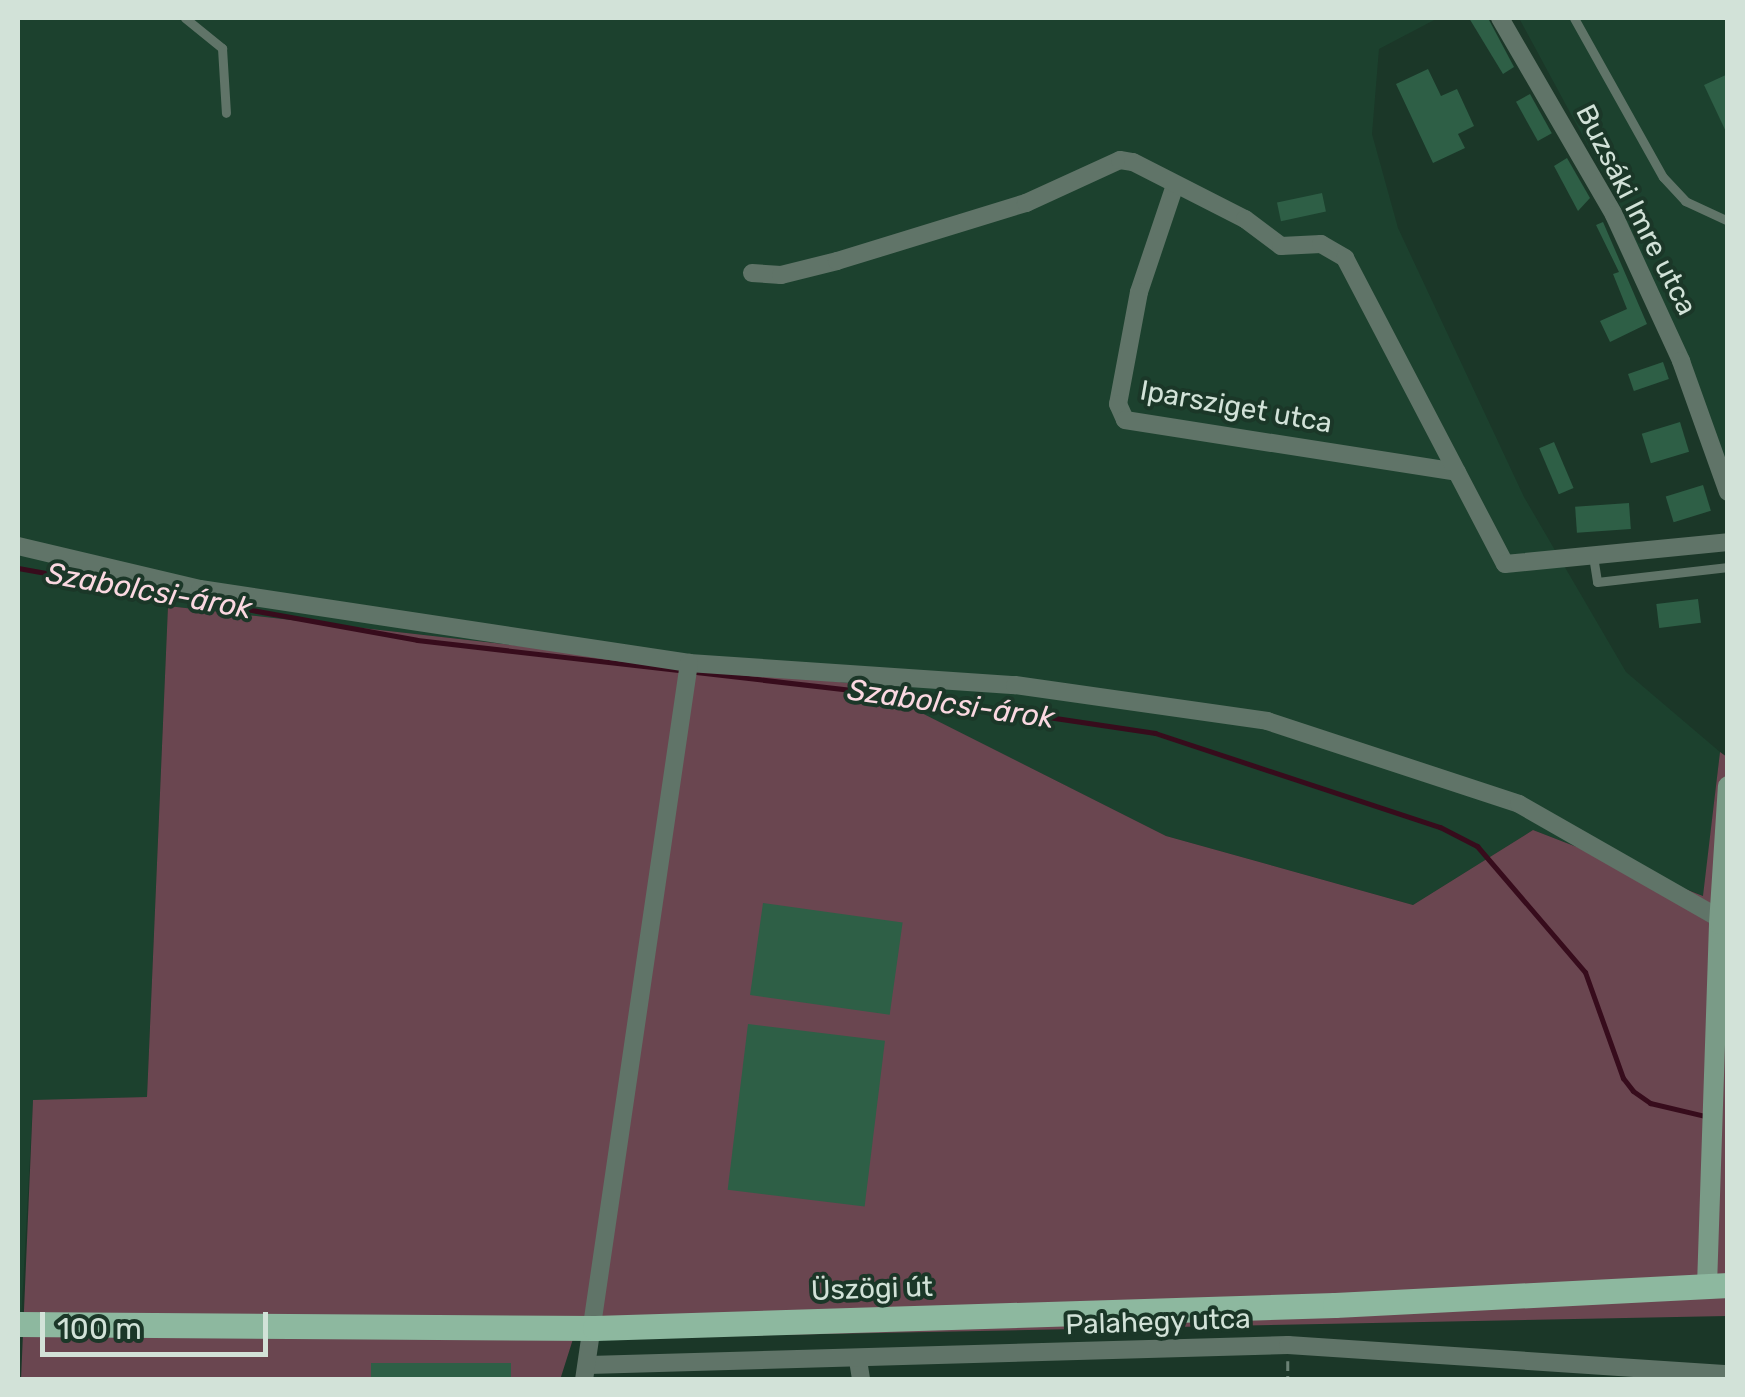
<!DOCTYPE html>
<meta charset="utf-8">
<style>
body{margin:0}
#map{position:relative;width:1745px;height:1397px;overflow:hidden;background:#1b3728;font-family:Rubik,sans-serif}
div>[style]{position:absolute}
.built>*{inset:0;background:#1c412e}
.green>*{inset:0;background:#6a4650}
.stream>*{height:5px;margin:-2.5px;padding:0 2.5px;transform-origin:2.5px;border-radius:2.5px;background:#370c1c}
.building>*{inset:0;background:#2e5f46;transform-origin:0 0}
.path>*{height:2.5px;margin-top:-1.25px;transform-origin:0;background:repeating-linear-gradient(90deg,#6b8275 0 10px,transparent 0 15px)}
.lane>*{height:9px;margin:-4.5px;padding:0 4.5px;transform-origin:4.5px;border-radius:4.5px;background:#607468}
.street>*{height:18px;margin:-9px;padding:0 9px;transform-origin:9px;border-radius:9px;background:#607468}
.secondary>*{height:20px;margin:-10px;padding:0 10px;transform-origin:10px;border-radius:10px;background:#7a9b87}
.primary>*{height:25px;margin:-12.5px;padding:0 12.5px;transform-origin:12.5px;border-radius:12.5px;background:#8db89f}
.secondary-bridge>*{height:20px;margin:-10px;padding:0 10px;transform-origin:10px;border-radius:10px;background:#7a9b87}
span{translate:-50% -50%;white-space:nowrap;text-align:center;line-height:1.15;-webkit-text-stroke:8px #1b3728;paint-order:stroke}
.street-label{font-size:28px;color:#d2e2d8}
.water-label{font-size:30px;color:#fbd8e1;font-style:italic}
.frame{position:absolute;inset:0;border:20px solid #d2e2d8;pointer-events:none}
.scale{position:absolute;left:40px;top:1312px;width:228px;height:45px;box-sizing:border-box;border:5px solid #d2e2d8;border-top:0;padding-left:12px;font-size:30px;line-height:35px;white-space:nowrap;color:#d2e2d8;-webkit-text-stroke:8px #1b3728;paint-order:stroke}
</style>
<div id="map">
<div class="built">
<div style="clip-path:polygon(18px 18px,1438px 18px,1379px 49px,1372px 134px,1398px 228px,1524px 497px,1626px 672px,1720px 752px,1704px 896px,1533px 830px,1413px 905px,1166px 836px,865px 685px,168px 606px,147px 1097px,33px 1101px,18px 1379px)"></div>
<div style="clip-path:polygon(1519px 18px,1727px 18px,1727px 471px,1619px 203px)"></div>
</div>
<div class="green">
<div style="clip-path:polygon(168px 606px,866px 685px,1166px 836px,1413px 905px,1533px 830px,1703px 896px,1720px 752px,1727px 757px,1727px 1316px,573px 1339px,560px 1380px,21px 1380px,33px 1100px,147px 1097px)"></div>
</div>
<div class="stream">
<div style="left:18px;top:568px;width:405px;rotate:10.2deg"></div>
<div style="left:417px;top:640px;width:507px;rotate:6.56deg"></div>
<div style="left:921px;top:698px;width:237px;rotate:8.5deg"></div>
<div style="left:1155px;top:733px;width:300px;rotate:18.3deg"></div>
<div style="left:1440px;top:827px;width:42px;rotate:27.2deg"></div>
<div style="left:1477px;top:846px;width:166px;rotate:49.4deg"></div>
<div style="left:1585px;top:972px;width:113px;rotate:70.3deg"></div>
<div style="left:1623px;top:1078px;width:16px;rotate:52deg"></div>
<div style="left:1633px;top:1091px;width:21px;rotate:35deg"></div>
<div style="left:1650px;top:1103px;width:57px;rotate:13.3deg"></div>
</div>
<div class="building">
<div style="clip-path:polygon(1469px 18px,1488px 18px,1514px 67px,1503px 74px)"></div>
<div style="clip-path:polygon(1428px 69px,1441px 96px,1457px 89px,1474px 126px,1458px 134px,1465px 148px,1433px 163px,1396px 84px)"></div>
<div style="clip-path:polygon(1728px 74px,1728px 136px,1704px 85px)"></div>
<div style="left:1530px;top:94px;width:45px;height:16px;rotate:61deg"></div>
<div style="clip-path:polygon(1567px 158px,1590px 198px,1578px 211px,1554px 166px)"></div>
<div style="left:1322px;top:193px;width:19px;height:46px;rotate:78deg"></div>
<div style="clip-path:polygon(1603px 222px,1647px 324px,1610px 342px,1600px 321px,1627px 309px,1613px 274px,1619px 272px,1596px 225px)"></div>
<div style="left:1663px;top:362px;width:18px;height:37px;rotate:71deg"></div>
<div style="left:1680px;top:422px;width:31px;height:40px;rotate:73deg"></div>
<div style="left:1554px;top:442px;width:50px;height:16px;rotate:67deg"></div>
<div style="left:1703px;top:485px;width:27px;height:39px;rotate:73deg"></div>
<div style="left:1629px;top:503px;width:26px;height:54px;rotate:86deg"></div>
<div style="left:1698px;top:599px;width:24px;height:42px;rotate:83deg"></div>
<div style="left:763px;top:903px;width:141px;height:93px;rotate:8deg"></div>
<div style="left:748px;top:1024px;width:138px;height:167px;rotate:7deg"></div>
<div style="left:371px;top:1363px;width:140px;height:17px"></div>
</div>
<div class="path">
<div style="left:1288px;top:1361px;width:19px;rotate:90deg"></div>
</div>
<div class="lane">
<div style="left:185px;top:18px;width:48px;rotate:39deg"></div>
<div style="left:222px;top:48px;width:65px;rotate:86.5deg"></div>
<div style="left:1574px;top:18px;width:182px;rotate:60.8deg"></div>
<div style="left:1663px;top:177px;width:33px;rotate:47deg"></div>
<div style="left:1685px;top:201px;width:47px;rotate:24.9deg"></div>
<div style="left:1593px;top:556px;width:26px;rotate:81deg"></div>
<div style="left:1597px;top:582px;width:132px;rotate:-6.5deg"></div>
</div>
<div class="street">
<div style="left:1500px;top:18px;width:228px;rotate:59.9deg"></div>
<div style="left:1614px;top:215px;width:161px;rotate:65.3deg"></div>
<div style="left:1681px;top:361px;width:139px;rotate:70.3deg"></div>
<div style="left:1175px;top:185px;width:113px;rotate:108.6deg"></div>
<div style="left:1139px;top:292px;width:114px;rotate:100.6deg"></div>
<div style="left:1118px;top:404px;width:17px;rotate:66deg"></div>
<div style="left:1125px;top:420px;width:336px;rotate:8.9deg"></div>
<div style="left:752px;top:273px;width:29px;rotate:4deg"></div>
<div style="left:781px;top:275px;width:58px;rotate:-14deg"></div>
<div style="left:837px;top:261px;width:198px;rotate:-17.1deg"></div>
<div style="left:1026px;top:203px;width:103px;rotate:-24.6deg"></div>
<div style="left:1120px;top:160px;width:13px;rotate:9deg"></div>
<div style="left:1133px;top:162px;width:126px;rotate:27deg"></div>
<div style="left:1245px;top:219px;width:45px;rotate:36.9deg"></div>
<div style="left:1281px;top:246px;width:40px;rotate:-2.9deg"></div>
<div style="left:1321px;top:244px;width:28px;rotate:30deg"></div>
<div style="left:1345px;top:258px;width:345px;rotate:62.4deg"></div>
<div style="left:1505px;top:564px;width:224px;rotate:-5.6deg"></div>
<div style="left:18px;top:546px;width:187px;rotate:13.3deg"></div>
<div style="left:200px;top:589px;width:495px;rotate:8.6deg"></div>
<div style="left:689px;top:663px;width:327px;rotate:3.9deg"></div>
<div style="left:1015px;top:685px;width:255px;rotate:8.1deg"></div>
<div style="left:1267px;top:721px;width:265px;rotate:18.2deg"></div>
<div style="left:1519px;top:804px;width:241px;rotate:29.7deg"></div>
<div style="left:858px;top:1360px;width:20px;rotate:81deg"></div>
<div style="left:589px;top:1365px;width:699px;rotate:-1.64deg"></div>
<div style="left:1288px;top:1345px;width:441px;rotate:3.8deg"></div>
<div style="left:584px;top:1380px;width:725px;rotate:-81.67deg"></div>
</div>
<div class="secondary">
<div style="left:1707px;top:1286px;width:362px;rotate:-88.1deg"></div>
</div>
<div class="primary">
<div style="left:18px;top:1324px;width:577px;rotate:0.4deg"></div>
<div style="left:595px;top:1328px;width:740px;rotate:-1.78deg"></div>
<div style="left:1335px;top:1305px;width:394px;rotate:-2.9deg"></div>
</div>
<div class="secondary-bridge">
<div style="left:1719px;top:924px;width:138px;rotate:-86.3deg"></div>
</div>
<div class="street-label">
<span style="left:1636px;top:210px;rotate:63deg">Buzsáki Imre utca</span>
<span style="left:1236px;top:407px;rotate:10deg">Iparsziget utca</span>
<span style="left:872px;top:1289px;rotate:-2deg">Üszögi út</span>
<span style="left:1158px;top:1322px;rotate:-2deg">Palahegy utca</span>
</div>
<div class="water-label">
<span style="left:149px;top:591px;rotate:10deg">Szabolcsi-árok</span>
<span style="left:951px;top:704px;rotate:8deg">Szabolcsi-árok</span>
</div>
<div class="frame"></div>
<div class="scale">100 m</div>
</div>
